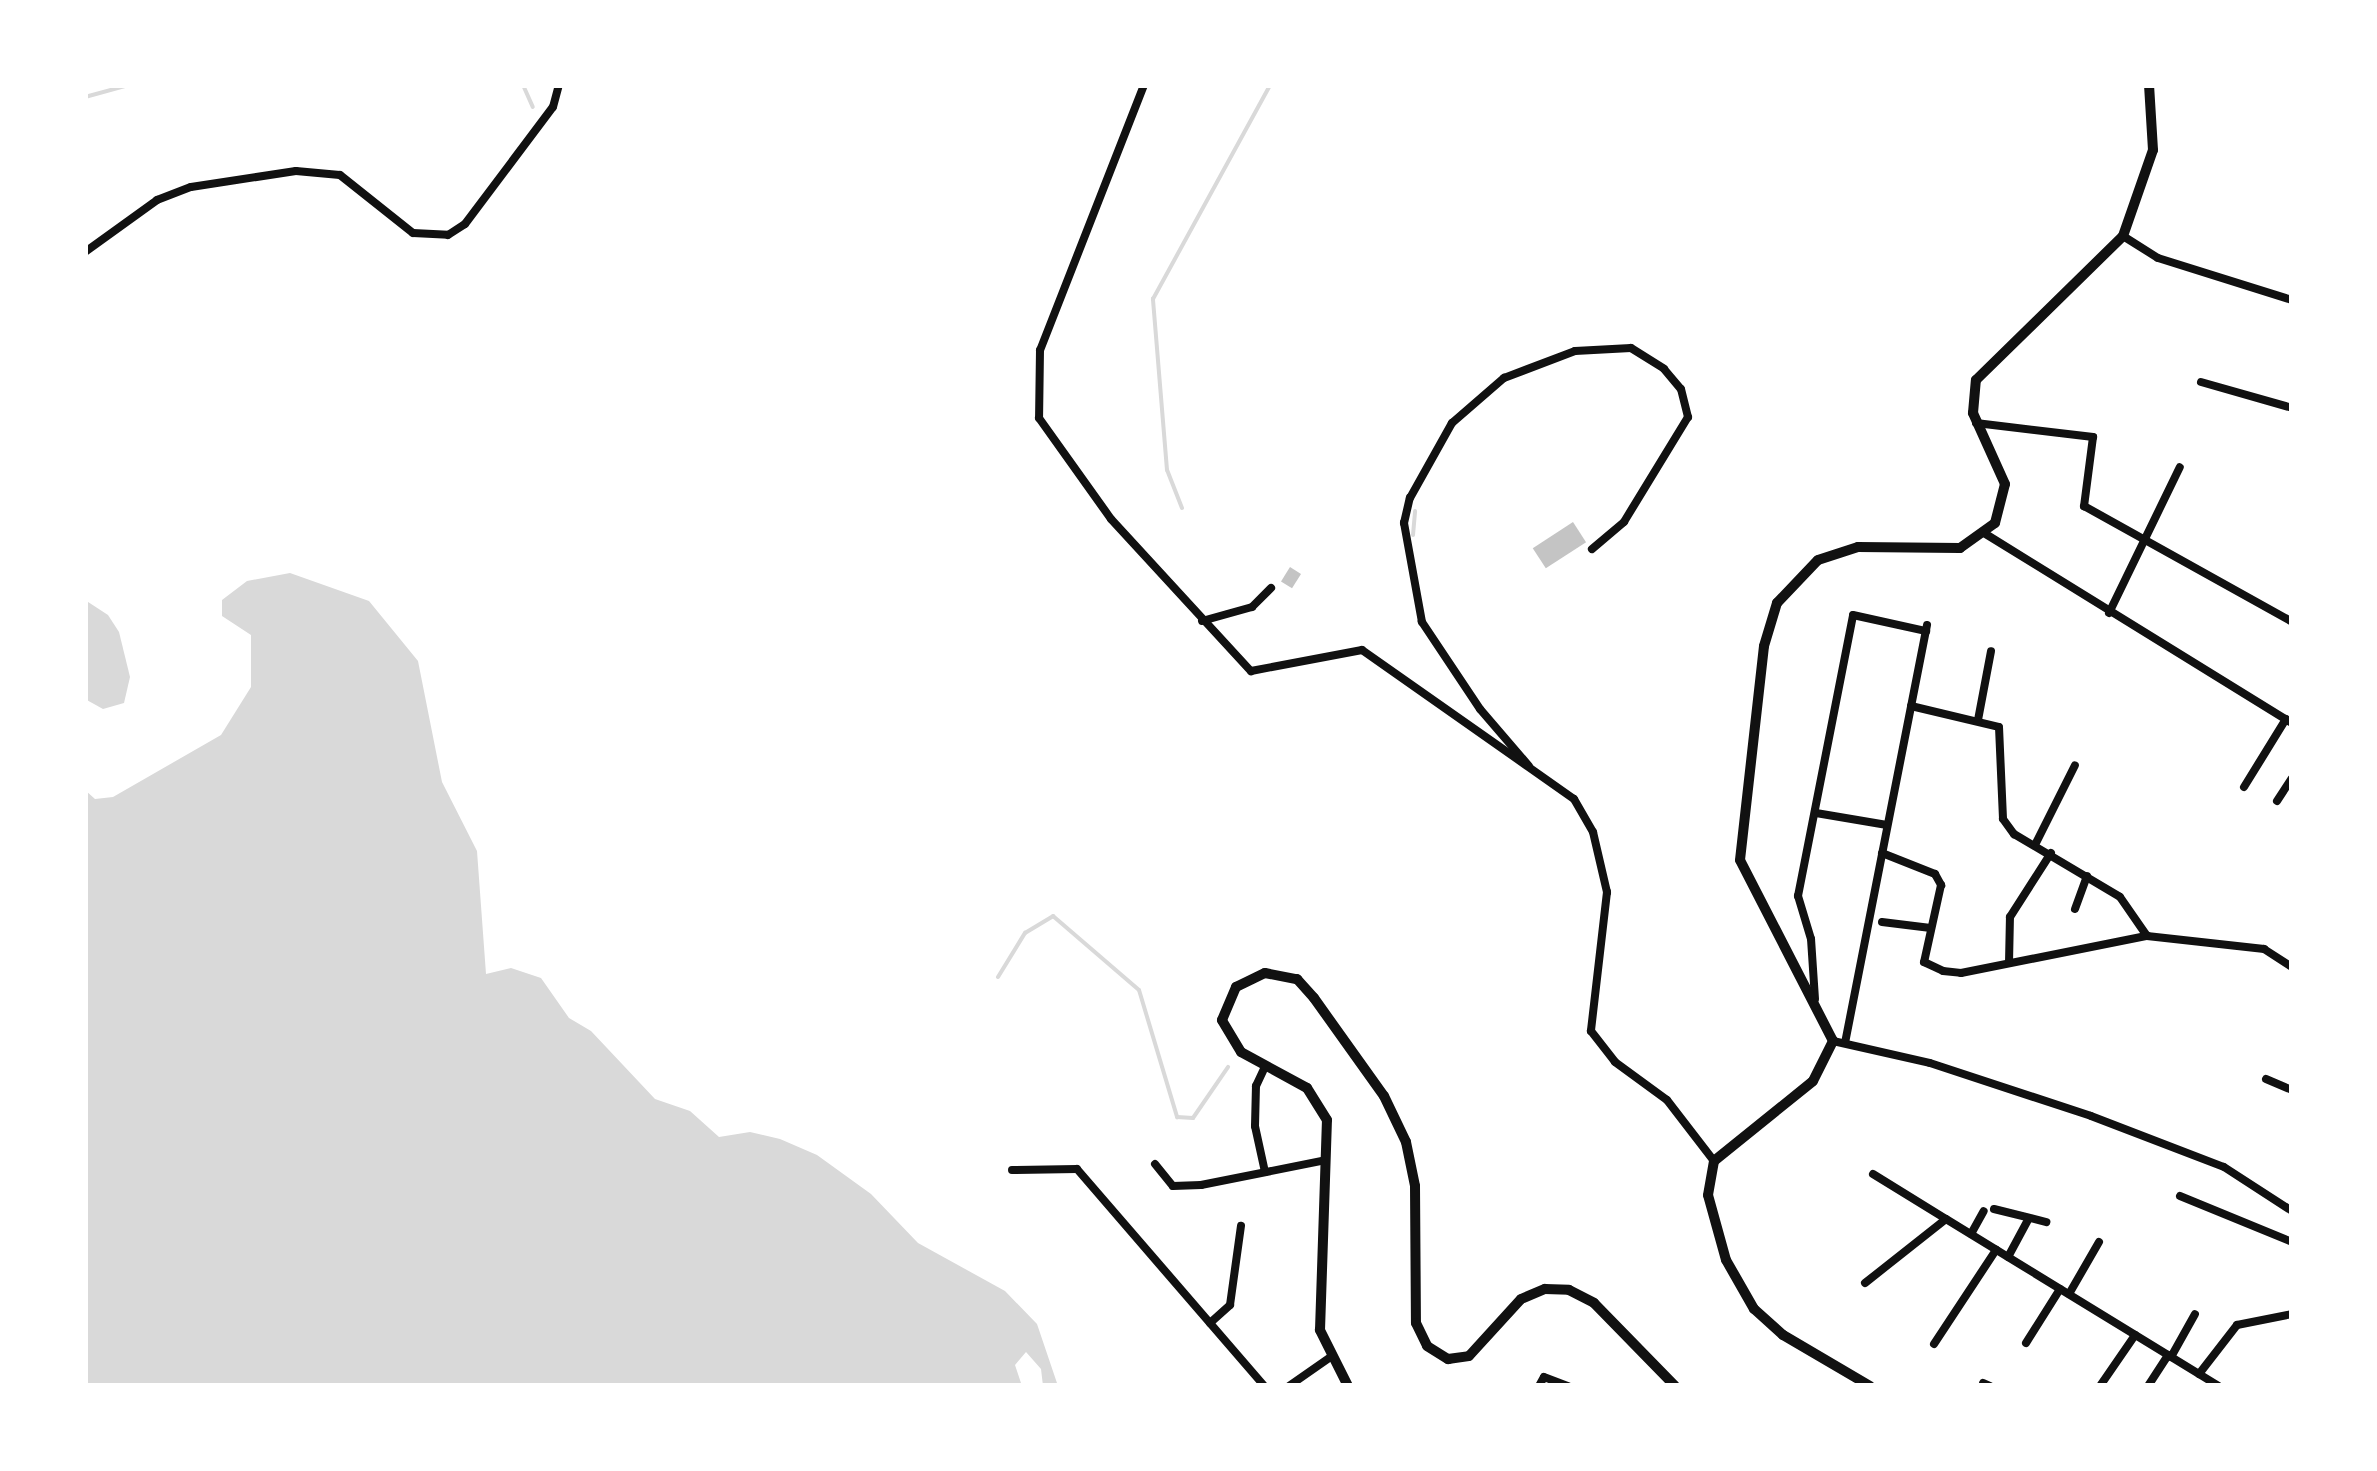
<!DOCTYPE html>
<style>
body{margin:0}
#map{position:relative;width:2377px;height:1471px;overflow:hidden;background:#fff;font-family:Arial,sans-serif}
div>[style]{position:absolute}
.water>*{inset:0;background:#d9d9d9}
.stream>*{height:4px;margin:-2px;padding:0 2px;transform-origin:2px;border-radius:2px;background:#d9d9d9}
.building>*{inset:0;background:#c4c4c4;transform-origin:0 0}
.minor>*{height:8px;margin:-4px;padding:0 4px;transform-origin:4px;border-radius:4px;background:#111}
.secondary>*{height:10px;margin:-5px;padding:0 5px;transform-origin:5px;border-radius:5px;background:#111}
span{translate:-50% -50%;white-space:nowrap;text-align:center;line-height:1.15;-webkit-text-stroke:9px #fff;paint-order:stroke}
.frame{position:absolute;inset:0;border:88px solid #fff;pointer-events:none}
</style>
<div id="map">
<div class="water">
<div style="clip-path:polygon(290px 573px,369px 601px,418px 661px,442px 782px,477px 851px,486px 974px,511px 968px,541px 978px,569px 1018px,591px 1031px,655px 1099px,690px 1111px,719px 1137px,750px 1132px,780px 1139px,817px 1155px,871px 1194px,918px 1243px,1005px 1291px,1037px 1324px,1058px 1386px,1043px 1386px,1041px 1369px,1026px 1352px,1015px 1365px,1022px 1386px,85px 1386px,85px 790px,95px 799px,113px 797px,221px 735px,251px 687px,251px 635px,222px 616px,222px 600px,247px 581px)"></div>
<div style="clip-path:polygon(85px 600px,108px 615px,119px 632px,130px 677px,124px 703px,103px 709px,85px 699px)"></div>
</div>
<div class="stream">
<div style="left:523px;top:85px;width:24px;rotate:66deg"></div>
<div style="left:85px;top:97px;width:46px;rotate:-15.3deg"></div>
<div style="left:1182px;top:508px;width:41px;rotate:-111.5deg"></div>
<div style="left:1167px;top:470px;width:172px;rotate:-94.7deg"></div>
<div style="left:1153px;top:299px;width:244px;rotate:-61.3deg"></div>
<div style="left:1413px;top:535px;width:24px;rotate:-85deg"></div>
<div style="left:998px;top:977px;width:52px;rotate:-58.5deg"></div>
<div style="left:1025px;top:933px;width:33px;rotate:-31deg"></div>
<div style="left:1053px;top:916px;width:113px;rotate:40.7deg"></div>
<div style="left:1139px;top:990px;width:133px;rotate:73.3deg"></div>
<div style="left:1177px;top:1117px;width:16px;rotate:4deg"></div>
<div style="left:1193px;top:1118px;width:62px;rotate:-55.5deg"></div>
</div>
<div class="building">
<div style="left:1573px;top:522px;width:24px;height:48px;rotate:57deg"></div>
<div style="left:1290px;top:567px;width:13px;height:17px;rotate:32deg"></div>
</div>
<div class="minor">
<div style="left:1144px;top:85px;width:285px;rotate:111.4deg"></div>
<div style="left:1040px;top:350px;width:68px;rotate:90.8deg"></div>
<div style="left:1039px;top:418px;width:124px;rotate:54.5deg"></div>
<div style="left:1111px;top:519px;width:207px;rotate:47.4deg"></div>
<div style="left:1251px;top:671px;width:113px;rotate:-10.7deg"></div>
<div style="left:1362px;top:650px;width:259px;rotate:35.1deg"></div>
<div style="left:1574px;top:799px;width:38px;rotate:60deg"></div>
<div style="left:1593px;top:832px;width:62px;rotate:76.9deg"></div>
<div style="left:1607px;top:892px;width:140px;rotate:96.6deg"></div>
<div style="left:1591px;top:1031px;width:39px;rotate:52deg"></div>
<div style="left:1615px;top:1062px;width:64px;rotate:36.2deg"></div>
<div style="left:1667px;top:1100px;width:77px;rotate:52.4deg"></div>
<div style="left:2123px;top:236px;width:41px;rotate:32.2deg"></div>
<div style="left:2158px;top:258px;width:140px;rotate:17.4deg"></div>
<div style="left:85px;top:252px;width:89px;rotate:-35.8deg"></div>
<div style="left:157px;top:200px;width:36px;rotate:-21deg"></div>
<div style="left:191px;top:187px;width:106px;rotate:-8.7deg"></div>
<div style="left:296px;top:171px;width:44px;rotate:5.2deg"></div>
<div style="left:340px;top:175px;width:93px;rotate:38.5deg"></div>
<div style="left:413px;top:233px;width:35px;rotate:3deg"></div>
<div style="left:448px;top:235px;width:20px;rotate:-33deg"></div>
<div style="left:465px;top:224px;width:146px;rotate:-53.1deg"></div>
<div style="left:553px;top:107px;width:23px;rotate:-75deg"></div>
<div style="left:2201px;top:382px;width:95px;rotate:15.9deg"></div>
<div style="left:1976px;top:423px;width:118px;rotate:6.8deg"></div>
<div style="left:2093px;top:437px;width:70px;rotate:97.4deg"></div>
<div style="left:2084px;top:506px;width:238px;rotate:29.1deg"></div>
<div style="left:1984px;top:533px;width:362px;rotate:31.7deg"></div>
<div style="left:2109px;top:613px;width:162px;rotate:-64.1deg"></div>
<div style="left:1202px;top:621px;width:52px;rotate:-15.6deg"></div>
<div style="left:1252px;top:607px;width:27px;rotate:-45deg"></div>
<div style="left:1911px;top:706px;width:90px;rotate:13.4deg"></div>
<div style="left:1999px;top:727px;width:92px;rotate:87.5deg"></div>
<div style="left:2003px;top:819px;width:19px;rotate:54deg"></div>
<div style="left:2014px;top:834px;width:123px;rotate:30.7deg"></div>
<div style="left:2120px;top:897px;width:47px;rotate:55.3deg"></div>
<div style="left:2147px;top:936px;width:118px;rotate:6.3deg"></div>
<div style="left:2264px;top:949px;width:33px;rotate:33deg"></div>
<div style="left:1978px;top:720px;width:70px;rotate:-79.3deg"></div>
<div style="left:1529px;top:766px;width:75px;rotate:-130.7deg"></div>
<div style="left:1480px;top:709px;width:105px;rotate:-123.7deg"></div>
<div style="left:1422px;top:622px;width:101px;rotate:-100.3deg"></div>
<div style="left:1404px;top:523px;width:26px;rotate:-77deg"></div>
<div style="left:1410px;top:498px;width:86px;rotate:-60.8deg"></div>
<div style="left:1452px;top:423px;width:69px;rotate:-40.9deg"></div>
<div style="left:1504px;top:378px;width:76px;rotate:-20.8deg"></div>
<div style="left:1575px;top:351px;width:56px;rotate:-3.1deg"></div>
<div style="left:1631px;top:348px;width:39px;rotate:32deg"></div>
<div style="left:1664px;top:369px;width:26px;rotate:50deg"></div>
<div style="left:1681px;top:389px;width:29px;rotate:76deg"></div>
<div style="left:1688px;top:417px;width:123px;rotate:121.4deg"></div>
<div style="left:1624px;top:522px;width:42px;rotate:139.8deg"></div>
<div style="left:2244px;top:787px;width:80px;rotate:-58.3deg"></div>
<div style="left:2277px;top:801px;width:27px;rotate:-57deg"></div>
<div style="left:1816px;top:813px;width:72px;rotate:9.6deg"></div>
<div style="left:2035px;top:845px;width:89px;rotate:-63.4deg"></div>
<div style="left:1882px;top:853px;width:57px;rotate:21.6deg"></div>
<div style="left:1935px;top:874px;width:13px;rotate:61deg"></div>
<div style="left:1941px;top:885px;width:79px;rotate:102.4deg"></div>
<div style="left:1924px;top:962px;width:21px;rotate:25deg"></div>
<div style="left:1943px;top:971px;width:18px;rotate:6deg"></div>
<div style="left:1961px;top:973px;width:190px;rotate:-11.3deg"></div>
<div style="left:2075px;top:909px;width:35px;rotate:-70deg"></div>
<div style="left:1882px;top:922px;width:49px;rotate:7deg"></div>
<div style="left:2009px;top:963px;width:46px;rotate:-88.8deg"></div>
<div style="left:2010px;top:917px;width:76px;rotate:-57.4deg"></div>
<div style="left:1815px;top:999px;width:60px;rotate:-93.8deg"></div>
<div style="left:1811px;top:939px;width:45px;rotate:-106.8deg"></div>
<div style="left:1798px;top:896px;width:286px;rotate:-78.9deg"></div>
<div style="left:1853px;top:615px;width:75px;rotate:12.4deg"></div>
<div style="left:1833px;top:1041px;width:99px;rotate:12.8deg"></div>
<div style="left:1930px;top:1063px;width:169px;rotate:18.2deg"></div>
<div style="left:2091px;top:1116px;width:142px;rotate:21deg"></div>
<div style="left:2224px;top:1167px;width:81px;rotate:32.9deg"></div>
<div style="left:1845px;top:1043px;width:426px;rotate:-78.9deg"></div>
<div style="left:2266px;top:1079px;width:28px;rotate:23deg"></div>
<div style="left:1155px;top:1164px;width:28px;rotate:51deg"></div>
<div style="left:1173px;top:1186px;width:28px;rotate:-2deg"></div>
<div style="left:1201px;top:1185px;width:127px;rotate:-11.3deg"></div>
<div style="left:1012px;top:1170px;width:65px;rotate:-0.9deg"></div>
<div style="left:1077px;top:1169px;width:286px;rotate:49.2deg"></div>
<div style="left:1265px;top:1172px;width:47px;rotate:-102.3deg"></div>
<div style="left:1255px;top:1126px;width:40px;rotate:-88.6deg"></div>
<div style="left:1256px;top:1086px;width:21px;rotate:-65deg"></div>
<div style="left:1873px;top:1174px;width:86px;rotate:31.7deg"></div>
<div style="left:2180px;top:1196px;width:121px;rotate:22.3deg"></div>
<div style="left:1994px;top:1209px;width:54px;rotate:14deg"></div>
<div style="left:1971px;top:1234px;width:26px;rotate:-61deg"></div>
<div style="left:2008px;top:1257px;width:44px;rotate:-61.7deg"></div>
<div style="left:1865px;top:1283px;width:103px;rotate:-38.3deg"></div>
<div style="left:1946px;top:1219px;width:320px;rotate:31.5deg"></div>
<div style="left:2069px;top:1294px;width:60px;rotate:-60deg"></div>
<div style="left:1210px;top:1323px;width:27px;rotate:-42deg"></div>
<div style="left:1230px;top:1305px;width:80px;rotate:-82.1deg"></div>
<div style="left:2026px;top:1343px;width:64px;rotate:-57.8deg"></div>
<div style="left:1934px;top:1344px;width:113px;rotate:-56.6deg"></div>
<div style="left:2171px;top:1357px;width:49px;rotate:-60.8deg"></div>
<div style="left:2199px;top:1374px;width:62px;rotate:-52.2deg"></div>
<div style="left:2237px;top:1325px;width:56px;rotate:-11.3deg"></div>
<div style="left:1983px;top:1383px;width:8px;rotate:23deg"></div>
<div style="left:1289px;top:1386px;width:52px;rotate:-34.9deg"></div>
<div style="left:1539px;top:1386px;width:10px;rotate:-61deg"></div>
<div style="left:1544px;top:1377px;width:26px;rotate:21deg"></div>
<div style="left:2100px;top:1386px;width:62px;rotate:-55.5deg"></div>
<div style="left:2148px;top:1386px;width:37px;rotate:-57deg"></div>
</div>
<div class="secondary">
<div style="left:1348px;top:1386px;width:63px;rotate:-116.6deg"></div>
<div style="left:1320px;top:1330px;width:210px;rotate:-88.1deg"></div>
<div style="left:1327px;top:1120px;width:38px;rotate:-122deg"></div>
<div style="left:1307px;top:1088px;width:75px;rotate:-151.4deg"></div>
<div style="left:1241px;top:1052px;width:37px;rotate:-121deg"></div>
<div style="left:1222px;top:1020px;width:36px;rotate:-67deg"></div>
<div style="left:1236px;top:987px;width:32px;rotate:-26deg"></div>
<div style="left:1265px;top:973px;width:33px;rotate:11deg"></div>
<div style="left:1297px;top:979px;width:25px;rotate:48deg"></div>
<div style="left:1314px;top:998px;width:120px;rotate:54.5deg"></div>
<div style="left:1384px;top:1096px;width:51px;rotate:64.4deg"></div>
<div style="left:1406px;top:1142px;width:45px;rotate:78.4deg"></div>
<div style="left:1415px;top:1186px;width:137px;rotate:89.6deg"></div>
<div style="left:1416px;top:1323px;width:25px;rotate:64deg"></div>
<div style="left:1427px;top:1346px;width:25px;rotate:32deg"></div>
<div style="left:1448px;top:1359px;width:21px;rotate:-8deg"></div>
<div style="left:1469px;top:1356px;width:77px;rotate:-47.6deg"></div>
<div style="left:1521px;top:1299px;width:26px;rotate:-23deg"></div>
<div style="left:1545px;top:1289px;width:24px;rotate:2deg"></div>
<div style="left:1569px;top:1290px;width:28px;rotate:27deg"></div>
<div style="left:1594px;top:1303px;width:116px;rotate:45.7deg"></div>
<div style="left:1870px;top:1386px;width:101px;rotate:-149.6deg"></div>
<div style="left:1783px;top:1335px;width:39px;rotate:-138deg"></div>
<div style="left:1754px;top:1309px;width:56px;rotate:-119.7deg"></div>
<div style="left:1726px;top:1260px;width:67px;rotate:-105.5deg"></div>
<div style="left:1708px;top:1195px;width:35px;rotate:-80deg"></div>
<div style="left:1714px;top:1161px;width:127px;rotate:-38.9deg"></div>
<div style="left:1813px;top:1081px;width:45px;rotate:-63.4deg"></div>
<div style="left:1833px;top:1041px;width:203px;rotate:-117.2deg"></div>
<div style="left:1740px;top:860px;width:215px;rotate:-83.6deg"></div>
<div style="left:1764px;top:646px;width:45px;rotate:-73.2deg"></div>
<div style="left:1777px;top:603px;width:59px;rotate:-46.4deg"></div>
<div style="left:1818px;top:560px;width:42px;rotate:-18deg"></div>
<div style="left:1858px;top:547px;width:102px;rotate:0.6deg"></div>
<div style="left:1960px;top:548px;width:43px;rotate:-35.5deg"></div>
<div style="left:1995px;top:523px;width:40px;rotate:-75.6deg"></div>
<div style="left:2005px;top:484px;width:78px;rotate:-114.3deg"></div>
<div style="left:1973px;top:413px;width:33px;rotate:-85deg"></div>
<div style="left:1976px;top:380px;width:206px;rotate:-44.4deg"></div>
<div style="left:2123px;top:236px;width:91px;rotate:-70.8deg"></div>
<div style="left:2153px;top:150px;width:65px;rotate:-93.5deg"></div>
</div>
<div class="frame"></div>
</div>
